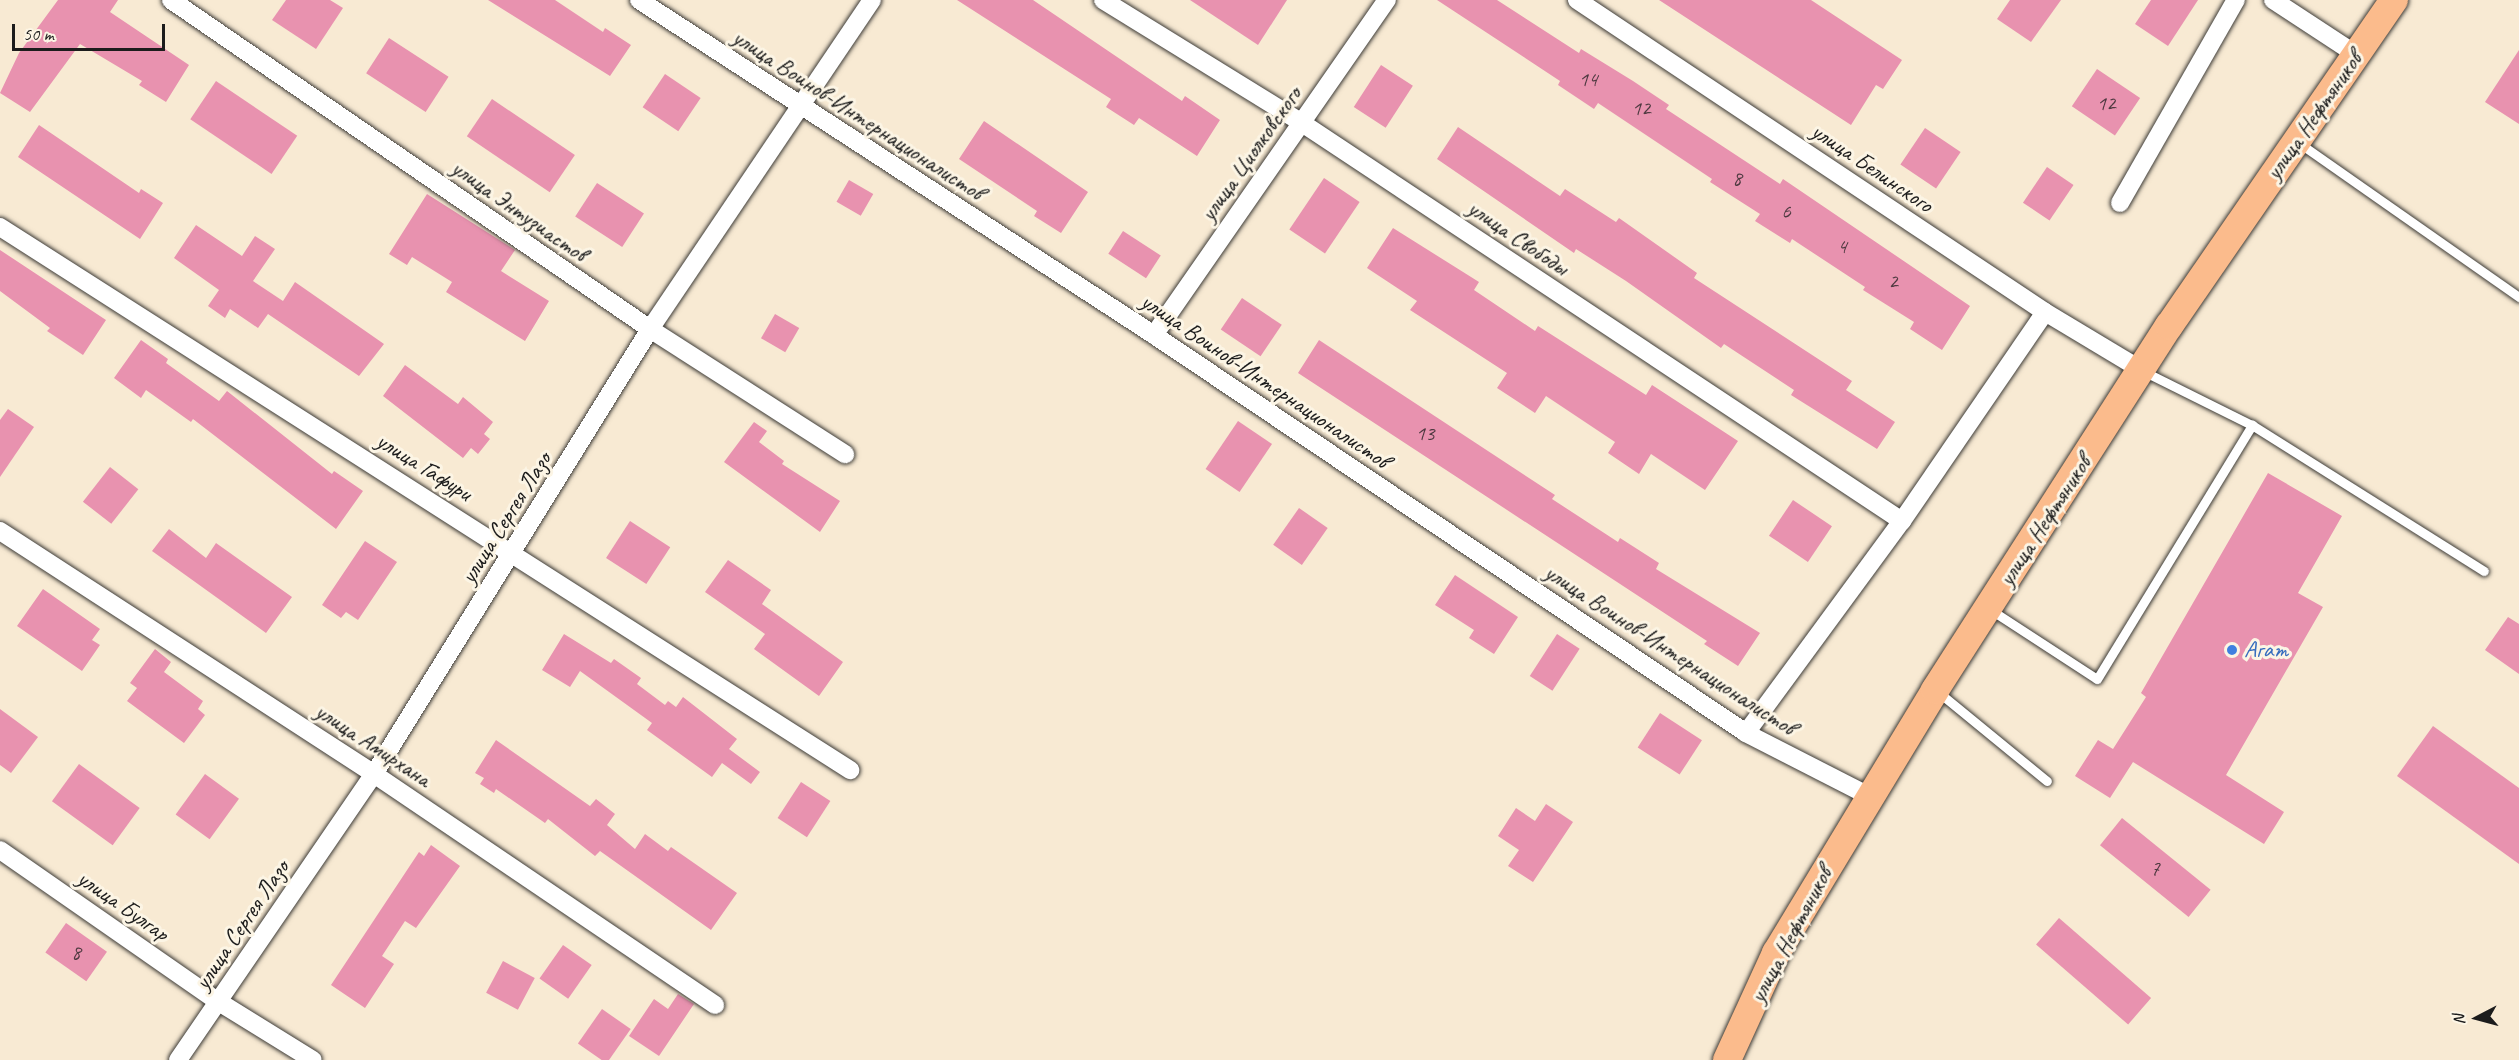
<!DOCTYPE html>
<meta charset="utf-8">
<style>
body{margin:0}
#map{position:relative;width:2519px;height:1060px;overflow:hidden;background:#f8ead3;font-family:Caveat,sans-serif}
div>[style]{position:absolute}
.building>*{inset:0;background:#e892af;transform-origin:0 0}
.roads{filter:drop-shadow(0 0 2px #3d3b37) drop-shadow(0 0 2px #3d3b37)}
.lane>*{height:9px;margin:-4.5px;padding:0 4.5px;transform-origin:4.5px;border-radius:4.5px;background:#fff}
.street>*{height:18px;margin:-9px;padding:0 9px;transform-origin:9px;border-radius:9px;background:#fff}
.primary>*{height:28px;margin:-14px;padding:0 14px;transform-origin:14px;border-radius:14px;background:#fbbb8c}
.dots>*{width:16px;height:16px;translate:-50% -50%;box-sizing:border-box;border:3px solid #fcf5e5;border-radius:50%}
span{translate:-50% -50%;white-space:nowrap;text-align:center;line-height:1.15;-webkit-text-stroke:6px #fcf5e5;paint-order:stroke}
.number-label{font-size:21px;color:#4f3a41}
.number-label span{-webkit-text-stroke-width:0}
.street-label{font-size:24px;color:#1c1c1c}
.shop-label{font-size:24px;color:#366cbe}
.left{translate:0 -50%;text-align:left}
.north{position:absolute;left:2447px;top:988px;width:60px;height:60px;-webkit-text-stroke:4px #fcf5e5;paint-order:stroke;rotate:264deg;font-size:16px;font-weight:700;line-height:24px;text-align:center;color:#1c1c1c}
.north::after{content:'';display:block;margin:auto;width:21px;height:27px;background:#1c1c1c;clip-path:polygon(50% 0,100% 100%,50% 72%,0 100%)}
.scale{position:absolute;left:12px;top:24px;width:153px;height:27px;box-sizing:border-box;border:3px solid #1c1c1c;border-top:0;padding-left:8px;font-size:18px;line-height:21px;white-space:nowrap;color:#1c1c1c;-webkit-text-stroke:4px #fcf5e5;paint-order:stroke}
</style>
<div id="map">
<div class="building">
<div style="clip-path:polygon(58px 0,118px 0,110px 12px,189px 65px,166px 102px,139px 85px,142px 81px,80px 44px,30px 112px,0 93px,19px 53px)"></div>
<div style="clip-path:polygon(286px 0,330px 0,343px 8px,316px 49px,272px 20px)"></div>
<div style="clip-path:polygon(488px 0,555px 0,603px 32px,605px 28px,631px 45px,610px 76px)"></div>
<div style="clip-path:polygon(957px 0,1033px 0,1182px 101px,1185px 96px,1220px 120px,1197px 156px,1139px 118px,1134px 125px,1106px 107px,1111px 99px)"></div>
<div style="clip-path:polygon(1190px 0,1287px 0,1258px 45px)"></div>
<div style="clip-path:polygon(1437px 0,1497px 0,1579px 53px,1581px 49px,1633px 81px,1669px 105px,1666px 109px,1780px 184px,1783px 179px,1970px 306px,1942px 350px,1910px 329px,1914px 322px,1863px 290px,1865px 287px,1792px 239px,1790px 243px,1755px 221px,1760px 214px,1710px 182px,1712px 179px,1598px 103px,1594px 109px,1558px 85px,1560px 81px)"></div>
<div style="clip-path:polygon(1659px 0,1811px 0,1902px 60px,1883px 89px,1876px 85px,1851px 125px)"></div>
<div style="clip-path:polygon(2010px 0,2061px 0,2031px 42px,1997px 19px)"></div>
<div style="clip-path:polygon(2151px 0,2198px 0,2168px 46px,2135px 24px)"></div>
<div style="left:389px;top:38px;width:71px;height:42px;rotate:33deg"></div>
<div style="clip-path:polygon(2519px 50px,2519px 124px,2485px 102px)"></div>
<div style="left:1381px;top:65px;width:38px;height:50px;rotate:33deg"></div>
<div style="left:2097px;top:69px;width:52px;height:45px;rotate:34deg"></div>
<div style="left:665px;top:74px;width:43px;height:40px;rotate:34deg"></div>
<div style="left:216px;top:81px;width:98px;height:46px;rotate:34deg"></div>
<div style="left:492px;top:99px;width:100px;height:45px;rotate:34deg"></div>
<div style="clip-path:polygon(984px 121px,1088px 192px,1061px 233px,1034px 216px,1037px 211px,959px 159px)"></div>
<div style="clip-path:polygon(39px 125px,139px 193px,141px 189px,163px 203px,140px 239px,18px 157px)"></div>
<div style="clip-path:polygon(1458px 127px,1560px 196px,1565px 189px,1616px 222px,1619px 218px,1697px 273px,1694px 278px,1852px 381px,1846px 390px,1895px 422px,1877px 449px,1791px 395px,1794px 390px,1724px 344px,1721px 348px,1626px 281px,1576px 249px,1574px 253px,1437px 159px)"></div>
<div style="left:1925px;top:128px;width:43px;height:44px;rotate:34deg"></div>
<div style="left:2047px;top:167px;width:32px;height:43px;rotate:34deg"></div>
<div style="left:1324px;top:178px;width:43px;height:62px;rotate:34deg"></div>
<div style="left:849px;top:180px;width:28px;height:25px;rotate:30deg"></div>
<div style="left:597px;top:183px;width:56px;height:40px;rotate:33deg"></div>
<div style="clip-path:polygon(427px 194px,515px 250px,501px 271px,549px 301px,525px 341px,446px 292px,452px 282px,412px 257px,407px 265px,389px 254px)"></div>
<div style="clip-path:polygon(196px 225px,242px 256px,255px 236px,275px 249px,253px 281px,283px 301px,295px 282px,384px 344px,359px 376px,268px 314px,258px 328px,230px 309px,225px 318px,208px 306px,219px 290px,174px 258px)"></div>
<div style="clip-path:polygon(1393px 228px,1479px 282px,1474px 290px,1535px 331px,1538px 326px,1646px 395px,1652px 385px,1738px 441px,1705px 490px,1651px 454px,1639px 474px,1608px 453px,1615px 442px,1546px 396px,1535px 413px,1497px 388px,1507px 373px,1410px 310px,1417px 301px,1367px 268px)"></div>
<div style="left:1123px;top:231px;width:45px;height:27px;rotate:33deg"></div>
<div style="clip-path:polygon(0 250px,106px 320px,83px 355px,47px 331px,50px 328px,0 291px)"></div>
<div style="left:1242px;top:298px;width:48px;height:38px;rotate:34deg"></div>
<div style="left:775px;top:314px;width:28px;height:28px;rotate:30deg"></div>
<div style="clip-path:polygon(141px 340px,168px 359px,166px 363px,219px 401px,227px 391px,332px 474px,334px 471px,363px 491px,336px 529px,193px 419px,191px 422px,146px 390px,141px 398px,114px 378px)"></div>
<div style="clip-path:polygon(1319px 340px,1555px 495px,1552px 499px,1618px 542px,1620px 538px,1659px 563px,1656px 569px,1760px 633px,1738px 666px,1704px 644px,1707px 641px,1298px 373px)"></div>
<div style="clip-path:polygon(405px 365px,458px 404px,463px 397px,493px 422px,484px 434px,490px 439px,478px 454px,471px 448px,463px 458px,383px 396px)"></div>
<div style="clip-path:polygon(8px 409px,34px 427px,0 477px,0 420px)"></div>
<div style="left:1238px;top:421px;width:41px;height:58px;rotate:34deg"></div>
<div style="clip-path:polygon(754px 422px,767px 431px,759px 442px,784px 461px,782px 464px,840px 501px,820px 532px,724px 462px)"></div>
<div style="left:110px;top:467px;width:36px;height:44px;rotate:38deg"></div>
<div style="clip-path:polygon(2268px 473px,2342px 516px,2298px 593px,2323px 607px,2226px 775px,2284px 812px,2264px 844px,2133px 762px,2110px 798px,2075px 776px,2098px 740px,2113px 749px,2146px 697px,2141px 693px)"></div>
<div style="left:1793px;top:500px;width:47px;height:43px;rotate:34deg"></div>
<div style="left:1299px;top:508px;width:35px;height:45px;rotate:35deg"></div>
<div style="left:630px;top:521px;width:48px;height:44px;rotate:33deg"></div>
<div style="clip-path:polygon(169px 529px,206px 558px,216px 543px,292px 597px,266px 633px,152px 551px)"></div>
<div style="clip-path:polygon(365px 541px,397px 562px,358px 620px,346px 612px,341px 618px,322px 605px)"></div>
<div style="clip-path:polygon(728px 560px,771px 590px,762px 604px,843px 662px,819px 696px,754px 649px,765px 634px,705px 592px)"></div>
<div style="clip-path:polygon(1455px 575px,1518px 617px,1494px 654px,1469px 638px,1474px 630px,1435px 605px)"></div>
<div style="clip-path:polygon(43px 589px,100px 629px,92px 640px,100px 645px,82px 671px,17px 626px)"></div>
<div style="clip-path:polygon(2508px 617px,2519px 624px,2519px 674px,2485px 650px)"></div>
<div style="clip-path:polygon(564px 634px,611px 663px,614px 659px,641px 678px,637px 684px,665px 705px,668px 701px,676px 707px,683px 697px,737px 739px,729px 749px,760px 772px,751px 784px,722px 763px,712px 777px,647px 730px,652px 723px,580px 671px,570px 687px,542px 670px)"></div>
<div style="left:1557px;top:634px;width:27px;height:50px;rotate:33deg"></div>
<div style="clip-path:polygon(155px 649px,171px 662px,164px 672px,203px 701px,198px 709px,205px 715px,184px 743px,127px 701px,137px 688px,130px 683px)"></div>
<div style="clip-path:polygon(0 709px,38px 737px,11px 773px,0 765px)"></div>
<div style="left:1660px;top:713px;width:50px;height:41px;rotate:33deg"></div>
<div style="clip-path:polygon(2433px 726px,2519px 788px,2519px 864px,2397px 776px)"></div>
<div style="clip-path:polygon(496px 740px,590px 806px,596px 799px,615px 814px,607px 825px,635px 849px,645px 834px,668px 851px,671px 847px,737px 893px,711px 930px,600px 851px,595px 856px,548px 819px,545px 823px,496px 789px,494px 793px,480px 784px,484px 778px,475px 773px)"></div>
<div style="left:79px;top:764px;width:75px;height:46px;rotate:36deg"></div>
<div style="left:205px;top:774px;width:42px;height:50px;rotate:36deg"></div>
<div style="left:801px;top:782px;width:35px;height:43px;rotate:33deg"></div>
<div style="clip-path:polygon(1546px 804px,1573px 822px,1533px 882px,1508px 866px,1519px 850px,1498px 836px,1516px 808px,1535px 821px)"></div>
<div style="left:2122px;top:818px;width:114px;height:35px;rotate:39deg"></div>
<div style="clip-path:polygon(431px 845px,460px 866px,416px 928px,405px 921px,382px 956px,394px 964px,365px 1008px,331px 985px,419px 852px,424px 856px)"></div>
<div style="left:2059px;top:918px;width:122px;height:35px;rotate:41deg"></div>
<div style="left:66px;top:923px;width:50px;height:36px;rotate:35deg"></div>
<div style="left:563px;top:945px;width:35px;height:41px;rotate:35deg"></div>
<div style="left:503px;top:961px;width:36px;height:36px;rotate:28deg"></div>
<div style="clip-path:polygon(678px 994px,694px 1004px,659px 1056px,629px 1036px,654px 999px,668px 1009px)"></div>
<div style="left:602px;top:1009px;width:35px;height:42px;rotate:35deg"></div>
</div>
<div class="roads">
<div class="lane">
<div style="left:2299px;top:143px;width:269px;rotate:35deg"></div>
<div style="left:2145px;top:372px;width:119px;rotate:26.4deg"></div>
<div style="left:2252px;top:425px;width:274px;rotate:32.2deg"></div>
<div style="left:1991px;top:610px;width:126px;rotate:33.1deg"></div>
<div style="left:2097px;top:679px;width:298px;rotate:-58.6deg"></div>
<div style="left:1937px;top:691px;width:142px;rotate:39.3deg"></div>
</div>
<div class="street">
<div style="left:171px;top:0;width:581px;rotate:34.48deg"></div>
<div style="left:650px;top:329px;width:232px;rotate:32.7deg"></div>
<div style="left:639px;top:0;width:614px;rotate:33.04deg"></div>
<div style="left:1154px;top:335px;width:713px;rotate:33.91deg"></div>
<div style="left:1746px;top:733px;width:138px;rotate:27.1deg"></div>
<div style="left:1103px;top:0;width:234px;rotate:31.7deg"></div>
<div style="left:1302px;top:123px;width:720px;rotate:33.56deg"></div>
<div style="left:1577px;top:0;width:562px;rotate:33.69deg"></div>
<div style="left:2045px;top:312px;width:114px;rotate:31deg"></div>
<div style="left:2273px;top:0;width:100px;rotate:33.2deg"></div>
<div style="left:2120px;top:203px;width:234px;rotate:-60.3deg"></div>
<div style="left:0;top:227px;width:1009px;rotate:32.57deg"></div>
<div style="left:1154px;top:335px;width:408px;rotate:-55.2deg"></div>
<div style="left:0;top:531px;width:446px;rotate:33deg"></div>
<div style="left:374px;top:774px;width:412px;rotate:34.1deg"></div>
<div style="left:1746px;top:733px;width:263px;rotate:-53.7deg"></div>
<div style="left:1902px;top:521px;width:253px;rotate:-55.6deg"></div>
<div style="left:0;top:850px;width:267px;rotate:34.8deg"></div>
<div style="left:219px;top:1002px;width:110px;rotate:31.7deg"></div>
<div style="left:178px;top:1060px;width:347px;rotate:-55.6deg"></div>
<div style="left:374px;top:774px;width:524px;rotate:-58.19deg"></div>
<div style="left:650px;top:329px;width:397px;rotate:-56deg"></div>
</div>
<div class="primary">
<div style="left:1727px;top:1060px;width:118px;rotate:-65.4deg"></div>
<div style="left:1776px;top:953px;width:307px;rotate:-58.8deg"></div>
<div style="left:1935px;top:690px;width:433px;rotate:-57.3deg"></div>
<div style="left:2169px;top:326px;width:396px;rotate:-55.4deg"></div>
</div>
</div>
<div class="dots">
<div style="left:2232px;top:650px;background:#3f7fe0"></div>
</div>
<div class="number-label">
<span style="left:1588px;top:79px">14</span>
<span style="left:2106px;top:103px">12</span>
<span style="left:1641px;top:108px">12</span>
<span style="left:1737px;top:178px">8</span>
<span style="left:1786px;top:211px">6</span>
<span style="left:1842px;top:246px">4</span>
<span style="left:1893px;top:281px">2</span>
<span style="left:1425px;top:433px">13</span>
<span style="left:2155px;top:868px">7</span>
<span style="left:76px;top:952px">8</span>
</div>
<div class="street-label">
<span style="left:858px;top:115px;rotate:33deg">улица Воинов-Интернационалистов</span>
<span style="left:2314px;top:116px;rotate:-55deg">улица Нефтяников</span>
<span style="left:1251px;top:154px;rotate:-55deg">улица Циолковского</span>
<span style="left:1872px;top:168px;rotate:34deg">улица Белинского</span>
<span style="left:519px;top:211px;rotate:35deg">улица Энтузиастов</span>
<span style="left:1518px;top:238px;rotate:34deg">улица Свободы</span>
<span style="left:1265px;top:381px;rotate:34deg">улица Воинов-Интернационалистов</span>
<span style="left:424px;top:467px;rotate:32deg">улица Гафури</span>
<span style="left:506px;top:518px;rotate:-58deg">улица Сергея Лазо</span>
<span style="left:2045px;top:521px;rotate:-57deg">улица Нефтяников</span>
<span style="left:1670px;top:650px;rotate:33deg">улица Воинов-Интернационалистов</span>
<span style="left:373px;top:745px;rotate:33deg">улица Амирхана</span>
<span style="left:123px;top:906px;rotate:35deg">улица Булгар</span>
<span style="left:242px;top:925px;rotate:-56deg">улица Сергея Лазо</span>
<span style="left:1791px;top:935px;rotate:-62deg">улица Нефтяников</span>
</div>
<div class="shop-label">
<span class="left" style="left:2244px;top:650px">Агат</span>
</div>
<div class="north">N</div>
<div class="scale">50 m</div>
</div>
